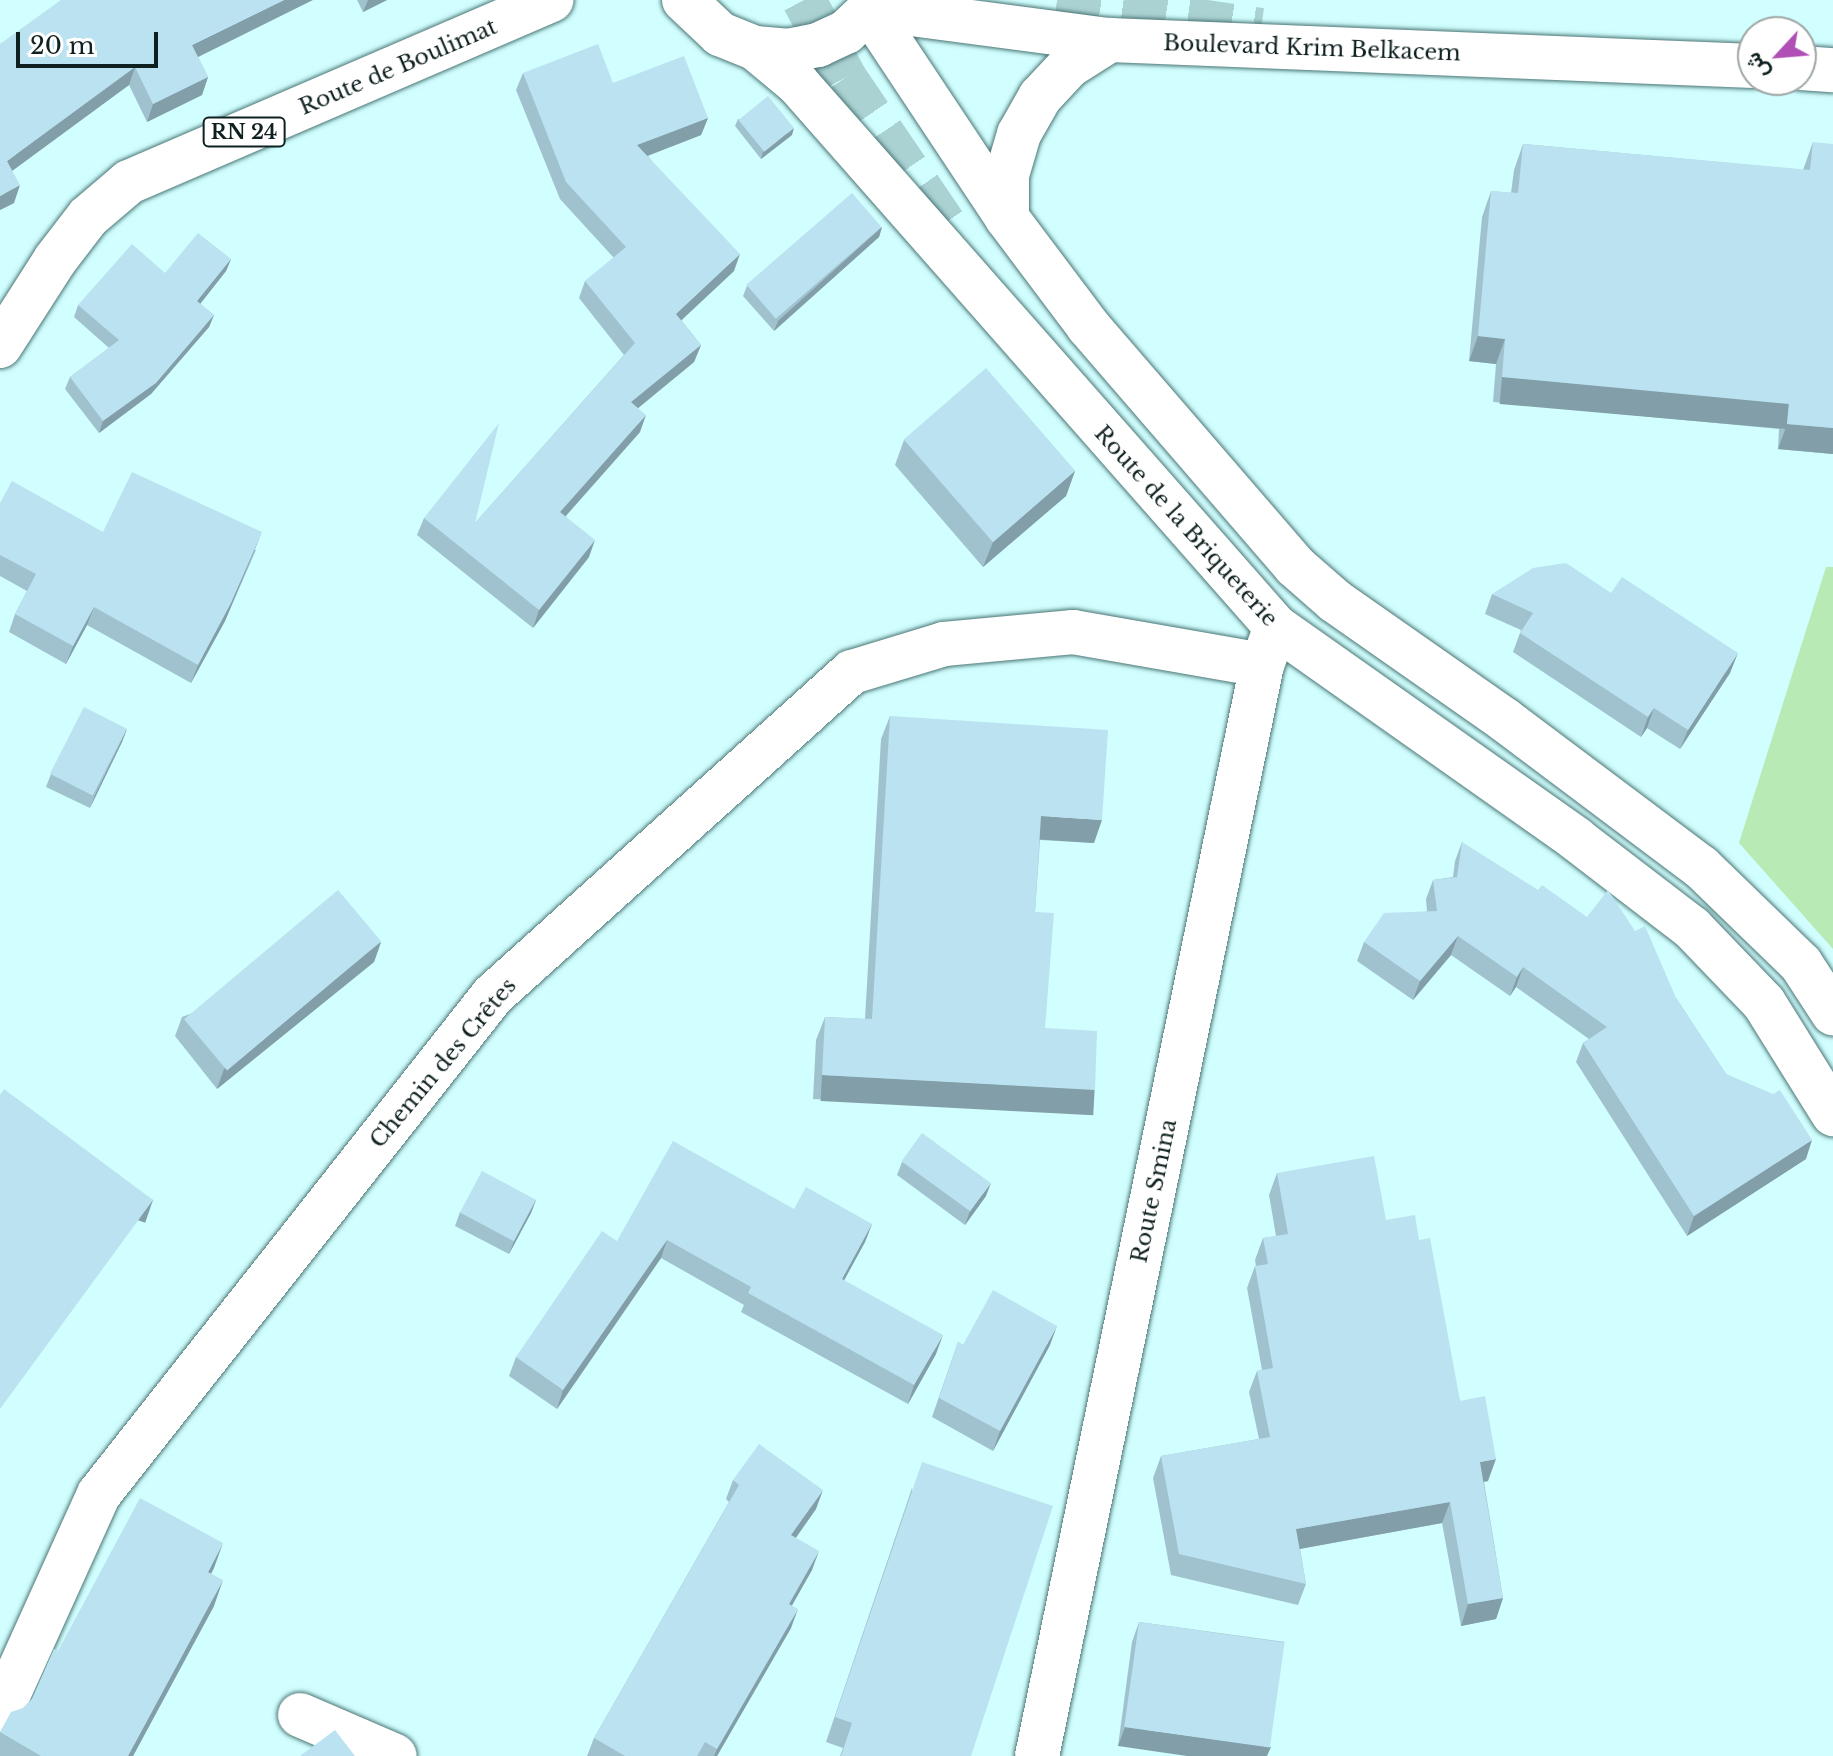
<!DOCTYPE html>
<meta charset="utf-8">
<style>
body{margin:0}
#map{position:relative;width:1833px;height:1756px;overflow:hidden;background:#d1fefe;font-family:"Libre Baskerville",Vazirmatn,serif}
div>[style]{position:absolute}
.green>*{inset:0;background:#b8eab6}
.secondary-tunnel>*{height:44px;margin-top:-22px;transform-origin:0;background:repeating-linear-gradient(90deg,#aad2d2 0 44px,transparent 0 66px)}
.primary-tunnel>*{height:44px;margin-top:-22px;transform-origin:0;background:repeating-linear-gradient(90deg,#aad2d2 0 44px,transparent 0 66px)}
.roads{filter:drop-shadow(0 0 2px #4b7575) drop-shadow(0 0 2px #4b7575)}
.street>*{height:44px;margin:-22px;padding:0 22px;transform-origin:22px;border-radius:22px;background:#fff}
.secondary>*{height:44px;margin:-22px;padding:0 22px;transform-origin:22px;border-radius:22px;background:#fff}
.primary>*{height:44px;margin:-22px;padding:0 22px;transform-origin:22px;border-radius:22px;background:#fff}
.wall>*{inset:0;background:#a0c2ce}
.shaded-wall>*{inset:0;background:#829ea8;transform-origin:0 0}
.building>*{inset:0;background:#bae2f0;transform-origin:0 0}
span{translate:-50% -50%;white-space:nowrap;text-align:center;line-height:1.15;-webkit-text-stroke:6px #fff;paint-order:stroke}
.shield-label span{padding:2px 6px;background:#fff;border:2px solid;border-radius:6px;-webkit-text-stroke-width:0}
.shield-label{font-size:20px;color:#0f2020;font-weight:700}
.street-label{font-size:22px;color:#0f2020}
.north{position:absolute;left:1737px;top:16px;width:80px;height:80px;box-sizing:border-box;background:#fff;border:2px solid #9fa6a6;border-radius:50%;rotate:244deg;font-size:22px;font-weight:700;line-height:32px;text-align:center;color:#0f2020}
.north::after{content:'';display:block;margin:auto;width:28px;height:36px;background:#b04fb6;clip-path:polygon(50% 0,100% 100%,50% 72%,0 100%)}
.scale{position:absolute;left:16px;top:32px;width:142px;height:36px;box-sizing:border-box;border:4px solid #0f2020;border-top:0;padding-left:10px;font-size:24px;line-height:28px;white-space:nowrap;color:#0f2020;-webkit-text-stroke:6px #fff;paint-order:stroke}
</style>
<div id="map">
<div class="green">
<div style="clip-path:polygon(1826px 567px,1833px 567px,1833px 949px,1739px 843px)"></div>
</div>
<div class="secondary-tunnel">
<div style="left:804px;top:0;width:88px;rotate:62.3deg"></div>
<div style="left:845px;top:78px;width:185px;rotate:55.8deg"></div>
</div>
<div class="primary-tunnel">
<div style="left:1057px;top:0;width:206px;rotate:8.4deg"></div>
</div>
<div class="roads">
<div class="street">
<div style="left:0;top:1713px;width:240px;rotate:-65.7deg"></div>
<div style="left:99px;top:1494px;width:636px;rotate:-51.71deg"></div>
<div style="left:493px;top:995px;width:483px;rotate:-42deg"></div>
<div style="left:852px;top:672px;width:96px;rotate:-16.9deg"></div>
<div style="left:944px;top:644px;width:130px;rotate:-5.3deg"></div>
<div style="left:1073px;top:632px;width:192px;rotate:9.9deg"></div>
<div style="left:300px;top:1715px;width:103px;rotate:23.3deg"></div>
<div style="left:1037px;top:1756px;width:1114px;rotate:-78.35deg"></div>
<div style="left:1262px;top:665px;width:30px;rotate:-70deg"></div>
</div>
<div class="secondary">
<div style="left:871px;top:13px;width:246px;rotate:56.4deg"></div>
<div style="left:1007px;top:218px;width:135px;rotate:53.1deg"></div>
<div style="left:1088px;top:326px;width:317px;rotate:49.2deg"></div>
<div style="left:1295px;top:566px;width:53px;rotate:41.2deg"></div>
<div style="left:1335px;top:601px;width:208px;rotate:35deg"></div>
<div style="left:1505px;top:720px;width:245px;rotate:36.9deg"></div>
<div style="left:1701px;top:867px;width:139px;rotate:44.1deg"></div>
<div style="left:1801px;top:964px;width:59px;rotate:56.9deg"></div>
<div style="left:755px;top:48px;width:56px;rotate:39.9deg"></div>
<div style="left:798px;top:84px;width:723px;rotate:48.64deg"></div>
<div style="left:1276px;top:627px;width:367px;rotate:35.2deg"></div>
<div style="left:1576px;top:839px;width:146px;rotate:37.5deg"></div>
<div style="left:1692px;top:928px;width:104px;rotate:46.2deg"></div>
<div style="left:1764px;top:1003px;width:131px;rotate:58.1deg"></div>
</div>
<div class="primary">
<div style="left:684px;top:0;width:50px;rotate:43.4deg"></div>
<div style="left:720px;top:34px;width:38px;rotate:22deg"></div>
<div style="left:755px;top:48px;width:32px;rotate:5deg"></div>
<div style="left:787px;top:51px;width:32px;rotate:-11deg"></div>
<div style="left:818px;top:45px;width:31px;rotate:-25deg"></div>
<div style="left:846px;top:32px;width:47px;rotate:-43.3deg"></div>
<div style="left:873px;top:9px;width:239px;rotate:7.5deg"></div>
<div style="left:1110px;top:40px;width:644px;rotate:2.32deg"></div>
<div style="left:1801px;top:68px;width:32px;rotate:4deg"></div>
<div style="left:1007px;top:218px;width:43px;rotate:-90deg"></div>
<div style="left:1007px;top:175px;width:43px;rotate:-73.7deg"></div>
<div style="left:1019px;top:134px;width:43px;rotate:-60.4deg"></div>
<div style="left:1040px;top:97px;width:42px;rotate:-46.9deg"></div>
<div style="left:1069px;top:66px;width:49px;rotate:-32.4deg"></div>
<div style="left:0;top:346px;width:102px;rotate:-57.4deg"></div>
<div style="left:55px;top:260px;width:54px;rotate:-52.5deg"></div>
<div style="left:88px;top:217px;width:54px;rotate:-40.5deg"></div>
<div style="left:129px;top:182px;width:460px;rotate:-23.3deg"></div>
</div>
</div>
<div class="wall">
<div style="clip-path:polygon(61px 0,198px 57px,208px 77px,202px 95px,147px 122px,129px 85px,12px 171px,14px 203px,0 210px)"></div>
<div style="clip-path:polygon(357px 0,387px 0,363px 12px)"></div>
<div style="clip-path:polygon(523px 73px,613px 83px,708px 118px,701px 135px,648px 156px,734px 271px,681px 320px,701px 345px,694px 362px,638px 408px,640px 432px,566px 516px,589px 557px,533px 628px,417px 535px,424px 518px,475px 523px,624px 355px,579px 298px,585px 281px,614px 258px,560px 199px,516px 90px)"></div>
<div style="clip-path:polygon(738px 119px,792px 135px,761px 159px,735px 126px)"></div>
<div style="clip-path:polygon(1813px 142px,1833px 454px,1778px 449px,1779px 429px,1493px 402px,1496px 364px,1469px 361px,1482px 217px,1491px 191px,1511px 193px,1514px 170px,1523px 144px,1803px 170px)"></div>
<div style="clip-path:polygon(882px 227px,879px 237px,774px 331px,743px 296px,747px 286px)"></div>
<div style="clip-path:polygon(231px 259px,226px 271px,200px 304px,214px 315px,209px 327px,151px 394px,99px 433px,65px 389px,70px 377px,109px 348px,74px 317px,78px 305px,165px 273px)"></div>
<div style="clip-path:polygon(904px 440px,1075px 471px,1066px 496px,983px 567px,895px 465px)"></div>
<div style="clip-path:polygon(0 503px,103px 532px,256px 550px,225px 621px,191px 683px,87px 625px,66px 664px,9px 632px,15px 614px,27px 591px,0 576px)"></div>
<div style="clip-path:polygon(1492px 594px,1730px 673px,1680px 749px,1647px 728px,1641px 737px,1513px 652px,1521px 630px,1485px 614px)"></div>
<div style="clip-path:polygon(890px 716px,1094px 843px,1040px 840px,1035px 912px,1045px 1028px,1086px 1113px,813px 1099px,816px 1040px,825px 1017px,865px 1019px,881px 739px)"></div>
<div style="clip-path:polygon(127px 729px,122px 742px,90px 808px,46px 787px,51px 774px)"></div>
<div style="clip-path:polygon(1462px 842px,1676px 998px,1726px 1074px,1806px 1159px,1687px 1236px,1576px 1062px,1583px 1043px,1589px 1039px,1516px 987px,1510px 996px,1451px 955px,1413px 1000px,1357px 961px,1364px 942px,1427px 911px,1426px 899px,1433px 880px,1453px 877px,1455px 861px)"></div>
<div style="clip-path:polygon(381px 942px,374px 962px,217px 1089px,175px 1036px,182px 1017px)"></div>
<div style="clip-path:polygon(902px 1162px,986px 1196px,965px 1225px,897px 1175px)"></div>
<div style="clip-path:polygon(1277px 1173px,1386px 1220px,1419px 1240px,1460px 1401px,1488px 1481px,1484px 1482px,1503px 1598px,1496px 1619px,1461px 1626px,1442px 1523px,1300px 1549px,1306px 1584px,1298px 1605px,1171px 1575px,1153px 1478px,1161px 1456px,1259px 1439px,1249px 1392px,1257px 1371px,1262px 1370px,1247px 1288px,1255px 1266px,1256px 1266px,1255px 1260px,1263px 1238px,1276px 1236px,1269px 1195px)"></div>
<div style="clip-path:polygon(536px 1200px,531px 1213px,509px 1254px,455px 1226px,460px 1212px)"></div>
<div style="clip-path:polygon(794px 1209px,872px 1224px,865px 1242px,844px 1280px,936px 1354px,908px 1404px,741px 1312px,744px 1305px,661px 1258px,557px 1409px,509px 1376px,516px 1357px,617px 1241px)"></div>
<div style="clip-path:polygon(958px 1342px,963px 1345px,1050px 1345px,993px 1451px,932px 1417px)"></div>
<div style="clip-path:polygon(733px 1480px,816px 1509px,796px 1538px,812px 1570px,792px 1605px,791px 1628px,717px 1756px,587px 1756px,594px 1738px,729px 1502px,726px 1499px)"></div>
<div style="clip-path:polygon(912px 1488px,971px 1756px,840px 1756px,843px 1748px,826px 1742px)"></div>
<div style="clip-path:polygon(214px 1568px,211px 1574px,214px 1606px,133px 1756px,0 1756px,0 1732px,32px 1699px,58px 1651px)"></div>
<div style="clip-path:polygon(1139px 1622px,1285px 1642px,1118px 1746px,1132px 1642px)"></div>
</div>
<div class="shaded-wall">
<div style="clip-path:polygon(284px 0,313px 0,186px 63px,192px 45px)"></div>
<div style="clip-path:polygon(368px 0,387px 0,363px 12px)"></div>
<div style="clip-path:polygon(135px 67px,129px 85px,1px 179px,7px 161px)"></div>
<div style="clip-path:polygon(208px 77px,202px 95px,147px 122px,153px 104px)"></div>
<div style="clip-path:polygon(708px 118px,701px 135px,631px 162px,637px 145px)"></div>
<div style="clip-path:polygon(794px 128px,792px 135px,761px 159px,763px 152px)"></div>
<div style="clip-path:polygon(20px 185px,14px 203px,0 210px,0 196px)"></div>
<div style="clip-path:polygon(882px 227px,879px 237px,774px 331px,778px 321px)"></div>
<div style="clip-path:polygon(740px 254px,734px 271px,670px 331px,676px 314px)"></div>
<div style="clip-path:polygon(231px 259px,226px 271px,193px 313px,197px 301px)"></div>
<div style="clip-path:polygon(214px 315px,209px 327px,151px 394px,99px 433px,103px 421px)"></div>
<div style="clip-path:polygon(1478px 336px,1505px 339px,1496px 364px,1469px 361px)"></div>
<div style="clip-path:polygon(701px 345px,694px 362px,625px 419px,631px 402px)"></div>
<div style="left:1502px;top:377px;width:288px;height:27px;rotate:5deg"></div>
<div style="clip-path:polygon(646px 415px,640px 432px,554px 529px,560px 512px)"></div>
<div style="clip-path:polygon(1787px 424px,1833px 428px,1833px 454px,1778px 449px)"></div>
<div style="clip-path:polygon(1075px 471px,1066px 496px,983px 567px,993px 542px)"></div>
<div style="clip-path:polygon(262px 532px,225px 621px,191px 683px,198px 665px)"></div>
<div style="clip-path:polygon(595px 540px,589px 557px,533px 628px,539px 610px)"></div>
<div style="clip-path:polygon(94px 607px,87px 625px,66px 664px,73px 646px)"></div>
<div style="clip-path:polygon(1738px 653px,1730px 673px,1680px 749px,1688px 730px)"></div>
<div style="clip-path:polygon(1654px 708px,1647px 728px,1641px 737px,1648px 717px)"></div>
<div style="clip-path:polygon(127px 729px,122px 742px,90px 808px,95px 795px)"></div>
<div style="clip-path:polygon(1041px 816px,1102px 820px,1094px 843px,1033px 839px)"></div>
<div style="clip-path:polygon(1458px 936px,1451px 955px,1413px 1000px,1420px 981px)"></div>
<div style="clip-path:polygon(381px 942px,374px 962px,217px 1089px,224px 1069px)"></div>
<div style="clip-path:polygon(1523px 967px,1516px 987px,1510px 996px,1517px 977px)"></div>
<div style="left:822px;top:1075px;width:273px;height:26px;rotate:3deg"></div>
<div style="clip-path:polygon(1812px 1140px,1806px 1159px,1687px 1236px,1694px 1216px)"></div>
<div style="clip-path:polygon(991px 1183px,986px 1196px,965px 1225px,970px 1211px)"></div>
<div style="left:153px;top:1200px;width:24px;height:259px;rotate:109deg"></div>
<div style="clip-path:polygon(536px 1200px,531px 1213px,509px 1254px,514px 1241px)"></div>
<div style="clip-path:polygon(872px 1224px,865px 1242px,835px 1297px,842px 1279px)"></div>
<div style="clip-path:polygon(667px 1240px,661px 1258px,557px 1409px,563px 1390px)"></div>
<div style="clip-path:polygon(1057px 1326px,1050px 1345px,993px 1451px,1000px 1431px)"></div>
<div style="clip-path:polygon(943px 1335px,936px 1354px,908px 1404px,914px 1385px)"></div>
<div style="clip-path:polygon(1496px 1459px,1488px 1481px,1472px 1484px,1480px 1462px)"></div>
<div style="clip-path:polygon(823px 1490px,816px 1509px,784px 1554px,791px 1535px)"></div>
<div style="clip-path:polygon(1450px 1502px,1442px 1523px,1288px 1551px,1296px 1529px)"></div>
<div style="clip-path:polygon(223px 1543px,214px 1568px,198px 1598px,208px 1572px)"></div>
<div style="clip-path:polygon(819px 1551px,812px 1570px,782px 1623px,789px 1604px)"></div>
<div style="clip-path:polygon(223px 1580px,214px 1606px,133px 1756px,128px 1756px)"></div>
<div style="clip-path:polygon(1503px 1598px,1496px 1619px,1461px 1626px,1468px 1604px)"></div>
<div style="clip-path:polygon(798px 1609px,791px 1628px,717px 1756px,714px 1756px,717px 1749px)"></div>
<div style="clip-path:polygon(1125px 1727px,1271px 1747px,1267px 1756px,1187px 1756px,1118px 1746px)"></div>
</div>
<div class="building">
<div style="clip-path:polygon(61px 0,284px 0,192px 45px,208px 77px,153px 104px,135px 67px,7px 161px,20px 185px,0 196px,0 44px)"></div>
<div style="clip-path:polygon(598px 44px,613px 83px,684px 56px,708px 118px,637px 145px,740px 254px,676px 314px,701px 345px,631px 402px,646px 415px,560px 512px,595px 540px,539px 610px,424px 518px,499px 423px,475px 523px,635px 343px,585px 281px,626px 247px,566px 182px,523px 73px)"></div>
<div style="left:768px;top:96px;width:41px;height:38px;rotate:51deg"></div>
<div style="clip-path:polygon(1813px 142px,1833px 144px,1833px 428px,1787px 424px,1789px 404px,1502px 377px,1505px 339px,1478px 336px,1491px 191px,1518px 193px,1523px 144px,1810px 170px)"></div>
<div style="left:852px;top:193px;width:45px;height:140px;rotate:49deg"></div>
<div style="clip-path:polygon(198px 233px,231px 259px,197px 301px,214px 315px,156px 383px,103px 421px,70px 377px,119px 340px,78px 305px,132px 244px,165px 273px)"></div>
<div style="left:986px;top:368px;width:136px;height:109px;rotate:49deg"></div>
<div style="clip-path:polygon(132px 472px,262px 532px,231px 603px,198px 665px,94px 607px,73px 646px,15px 614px,36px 574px,0 555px,0 503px,12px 481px,103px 532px)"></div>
<div style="clip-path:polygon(1566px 563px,1611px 593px,1622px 577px,1738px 653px,1688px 730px,1654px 708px,1648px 717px,1520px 633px,1533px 613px,1492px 594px,1533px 568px)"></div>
<div style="left:84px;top:707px;width:48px;height:75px;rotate:27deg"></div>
<div style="clip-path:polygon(890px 716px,1108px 730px,1102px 820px,1041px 816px,1035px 912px,1054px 913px,1045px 1028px,1097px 1031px,1095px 1090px,822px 1075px,825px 1017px,872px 1019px)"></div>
<div style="clip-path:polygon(1462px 842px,1538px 890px,1542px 885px,1587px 917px,1608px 890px,1635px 931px,1645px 926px,1676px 998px,1726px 1074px,1773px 1094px,1780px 1090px,1812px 1140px,1694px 1216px,1583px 1043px,1607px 1027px,1523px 967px,1517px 977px,1458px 936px,1420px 981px,1364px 942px,1384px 913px,1437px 911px,1433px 880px,1457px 877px)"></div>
<div style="left:338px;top:890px;width:67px;height:201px;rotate:50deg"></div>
<div style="clip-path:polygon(4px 1089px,153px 1200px,0 1409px,0 1095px)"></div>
<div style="left:922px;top:1133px;width:85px;height:35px;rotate:36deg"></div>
<div style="clip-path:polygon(673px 1141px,794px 1209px,806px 1187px,872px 1224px,842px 1279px,943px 1335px,914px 1385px,748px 1293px,751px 1287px,667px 1240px,563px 1390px,516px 1357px,602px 1231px,617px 1241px)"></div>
<div style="clip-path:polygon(1374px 1156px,1386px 1220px,1415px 1215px,1419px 1240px,1430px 1238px,1460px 1401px,1485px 1396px,1496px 1459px,1480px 1462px,1503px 1598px,1468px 1604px,1450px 1502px,1296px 1529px,1306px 1584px,1179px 1554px,1161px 1456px,1270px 1437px,1257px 1371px,1273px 1368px,1255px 1266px,1268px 1264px,1263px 1238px,1288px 1234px,1277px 1173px)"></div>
<div style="left:482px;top:1171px;width:61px;height:47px;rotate:28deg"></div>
<div style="clip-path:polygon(993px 1290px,1057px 1326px,1000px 1431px,939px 1398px,958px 1342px,963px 1345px)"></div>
<div style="clip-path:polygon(759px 1444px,823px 1490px,791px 1535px,819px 1551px,789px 1604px,798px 1609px,717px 1749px,705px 1742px,697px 1756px,625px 1756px,594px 1738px,739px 1485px,733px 1480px)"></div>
<div style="clip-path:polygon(922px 1462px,1053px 1506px,971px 1756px,841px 1756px,852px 1723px,835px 1717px)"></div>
<div style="clip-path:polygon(140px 1498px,223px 1543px,208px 1572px,223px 1580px,128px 1756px,41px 1756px,0 1732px,11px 1712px,23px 1708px,32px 1699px,54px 1649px,58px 1651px)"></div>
<div style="left:1139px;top:1622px;width:147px;height:106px;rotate:8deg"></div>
<div style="clip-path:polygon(335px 1730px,355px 1756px,300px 1756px)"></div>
</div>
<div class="shield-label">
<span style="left:244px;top:132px">RN 24</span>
</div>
<div class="street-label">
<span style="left:1312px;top:48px;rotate:2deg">Boulevard Krim Belkacem</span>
<span style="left:398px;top:67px;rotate:-23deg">Route de Boulimat</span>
<span style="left:1186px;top:526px;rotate:48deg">Route de la Briqueterie</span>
<span style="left:443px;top:1063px;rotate:-50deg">Chemin des Crêtes</span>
<span style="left:1154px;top:1191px;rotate:-78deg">Route Smina</span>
</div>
<div class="north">ش</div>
<div class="scale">20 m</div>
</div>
